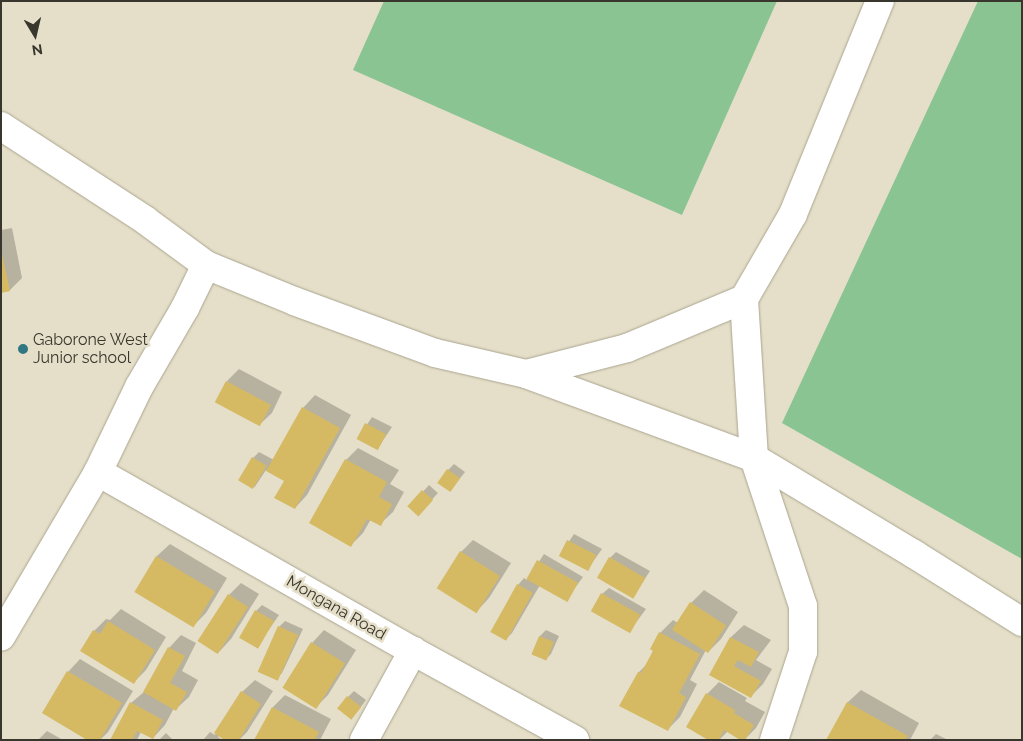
<!DOCTYPE html>
<style>
body{margin:0}
#map{position:relative;width:1023px;height:741px;overflow:hidden;background:#e5dfc9;font-family:Raleway,sans-serif}
div>[style]{position:absolute}
.green>*{inset:0;background:#8bc493}
.shadow>*{inset:0;background:#0003;transform-origin:0 0}
.building>*{inset:0;background:#d5ba63;transform-origin:0 0}
.roads{filter:drop-shadow(0 0 1px #aaa48f) drop-shadow(0 0 1px #aaa48f)}
.minor>*{height:28px;margin:-14px;padding:0 14px;transform-origin:14px;border-radius:14px;background:#fff}
.dots>*{width:14px;height:14px;translate:-50% -50%;box-sizing:border-box;border:2px solid #e5dfc9;border-radius:50%}
span{translate:-50% -50%;white-space:nowrap;text-align:center;line-height:1.15;-webkit-text-stroke:5px #e5dfc9;paint-order:stroke}
.poi-label{font-size:16px;color:#38362d}
.left{translate:0 -50%;text-align:left}
.street-label{font-size:16px;color:#38362d}
.frame{position:absolute;inset:0;border:2px solid #38362d;pointer-events:none}
.north{position:absolute;left:10px;top:10px;width:50px;height:50px;-webkit-text-stroke:4px #e5dfc9;paint-order:stroke;rotate:171deg;font-size:14px;font-weight:700;line-height:20px;text-align:center;color:#38362d}
.north::after{content:'';display:block;margin:auto;width:18px;height:22px;background:#38362d;clip-path:polygon(50% 0,100% 100%,50% 72%,0 100%)}
</style>
<div id="map">
<div class="green">
<div style="clip-path:polygon(384px 1px,777px 1px,682px 215px,353px 70px)"></div>
<div style="clip-path:polygon(978px 1px,1022px 1px,1022px 559px,782px 423px)"></div>
</div>
<div class="shadow">
<div style="clip-path:polygon(12px 228px,22px 278px,10px 290px,1px 292px,1px 230px)"></div>
<div style="clip-path:polygon(239px 369px,282px 392px,272px 413px,259px 425px,227px 381px)"></div>
<div style="clip-path:polygon(315px 395px,351px 415px,307px 495px,295px 508px,285px 480px,266px 470px,254px 488px,253px 458px,259px 452px,274px 460px,303px 408px)"></div>
<div style="clip-path:polygon(372px 417px,392px 427px,378px 448px,358px 438px)"></div>
<div style="clip-path:polygon(358px 448px,399px 470px,390px 484px,404px 492px,393px 512px,380px 524px,371px 519px,363px 533px,351px 545px,346px 460px)"></div>
<div style="clip-path:polygon(454px 464px,465px 472px,451px 490px,448px 470px)"></div>
<div style="left:429px;top:485px;width:12px;height:29px;rotate:42deg"></div>
<div style="clip-path:polygon(574px 534px,602px 549px,587px 570px,560px 555px)"></div>
<div style="clip-path:polygon(473px 540px,511px 563px,489px 598px,477px 611px,461px 552px)"></div>
<div style="clip-path:polygon(170px 544px,227px 578px,206px 613px,194px 625px,136px 592px,157px 556px)"></div>
<div style="clip-path:polygon(616px 552px,650px 571px,633px 597px,610px 558px)"></div>
<div style="clip-path:polygon(544px 554px,583px 577px,566px 600px,540px 585px,512px 633px,506px 639px,518px 585px,524px 578px,527px 580px)"></div>
<div style="clip-path:polygon(241px 583px,259px 594px,231px 639px,219px 652px,229px 595px)"></div>
<div style="clip-path:polygon(609px 588px,646px 609px,629px 632px,602px 594px)"></div>
<div style="clip-path:polygon(704px 590px,738px 612px,721px 639px,709px 651px,706px 650px,690px 680px,697px 684px,680px 717px,667px 730px,621px 705px,639px 672px,648px 663px,660px 633px,673px 620px,678px 623px,691px 603px)"></div>
<div style="clip-path:polygon(262px 605px,279px 615px,257px 647px,256px 611px)"></div>
<div style="clip-path:polygon(121px 609px,166px 637px,146px 670px,134px 682px,94px 631px,106px 619px,110px 620px)"></div>
<div style="clip-path:polygon(285px 621px,303px 629px,282px 673px,276px 679px,279px 627px)"></div>
<div style="clip-path:polygon(744px 625px,771px 640px,756px 660px,772px 669px,763px 684px,751px 696px,711px 674px,731px 637px)"></div>
<div style="clip-path:polygon(324px 630px,356px 650px,328px 695px,316px 707px,312px 643px)"></div>
<div style="clip-path:polygon(546px 630px,559px 636px,551px 654px,545px 660px,532px 653px,540px 636px)"></div>
<div style="clip-path:polygon(181px 635px,196px 643px,182px 671px,198px 680px,189px 697px,176px 709px,174px 708px,165px 725px,153px 738px,141px 732px,137px 740px,111px 740px,131px 703px,145px 691px,169px 648px)"></div>
<div style="clip-path:polygon(80px 659px,133px 691px,108px 732px,100px 740px,89px 740px,68px 672px)"></div>
<div style="clip-path:polygon(255px 680px,273px 691px,247px 732px,239px 740px,227px 740px,219px 735px,218px 737px,222px 740px,203px 740px,210px 732px,215px 735px,242px 692px)"></div>
<div style="clip-path:polygon(719px 682px,747px 698px,745px 701px,765px 712px,756px 728px,744px 740px,728px 731px,719px 740px,707px 694px)"></div>
<div style="clip-path:polygon(861px 690px,919px 723px,910px 740px,827px 740px,848px 702px)"></div>
<div style="clip-path:polygon(354px 691px,366px 700px,357px 712px,348px 697px)"></div>
<div style="clip-path:polygon(285px 695px,331px 719px,320px 740px,255px 740px,273px 707px)"></div>
<div style="clip-path:polygon(47px 731px,63px 740px,38px 740px)"></div>
<div style="clip-path:polygon(166px 733px,173px 740px,159px 740px)"></div>
<div style="clip-path:polygon(936px 734px,948px 740px,930px 740px)"></div>
</div>
<div class="building">
<div style="clip-path:polygon(1px 250px,10px 291px,1px 293px)"></div>
<div style="left:226px;top:381px;width:51px;height:24px;rotate:28deg"></div>
<div style="clip-path:polygon(302px 407px,340px 428px,295px 509px,274px 498px,284px 481px,266px 471px)"></div>
<div style="left:365px;top:423px;width:24px;height:18px;rotate:28deg"></div>
<div style="left:252px;top:457px;width:17px;height:27px;rotate:31deg"></div>
<div style="clip-path:polygon(345px 459px,387px 482px,379px 497px,392px 504px,381px 526px,367px 519px,351px 547px,309px 523px)"></div>
<div style="left:447px;top:469px;width:16px;height:17px;rotate:35deg"></div>
<div style="left:422px;top:490px;width:15px;height:22px;rotate:42deg"></div>
<div style="left:567px;top:540px;width:33px;height:18px;rotate:27deg"></div>
<div style="left:460px;top:551px;width:47px;height:44px;rotate:32deg"></div>
<div style="left:156px;top:556px;width:69px;height:42px;rotate:31deg"></div>
<div style="left:609px;top:557px;width:42px;height:24px;rotate:30deg"></div>
<div style="left:537px;top:560px;width:47px;height:22px;rotate:29deg"></div>
<div style="left:517px;top:584px;width:18px;height:55px;rotate:29deg"></div>
<div style="left:601px;top:593px;width:45px;height:21px;rotate:29deg"></div>
<div style="left:228px;top:594px;width:24px;height:56px;rotate:33deg"></div>
<div style="left:690px;top:602px;width:43px;height:33px;rotate:33deg"></div>
<div style="left:255px;top:610px;width:22px;height:32px;rotate:30deg"></div>
<div style="clip-path:polygon(108px 621px,155px 650px,134px 684px,80px 651px,93px 630px,100px 634px)"></div>
<div style="left:278px;top:626px;width:22px;height:50px;rotate:24deg"></div>
<div style="clip-path:polygon(659px 632px,700px 654px,679px 693px,686px 697px,668px 731px,619px 706px,638px 672px,641px 673px,653px 651px,650px 649px)"></div>
<div style="left:539px;top:636px;width:16px;height:20px;rotate:22deg"></div>
<div style="clip-path:polygon(730px 637px,759px 652px,751px 667px,738px 660px,734px 666px,761px 681px,751px 698px,709px 675px)"></div>
<div style="left:311px;top:642px;width:40px;height:54px;rotate:32deg"></div>
<div style="clip-path:polygon(168px 647px,185px 656px,170px 683px,187px 692px,176px 711px,143px 692px)"></div>
<div style="clip-path:polygon(67px 671px,122px 703px,100px 740px,87px 740px,42px 713px)"></div>
<div style="clip-path:polygon(241px 691px,261px 704px,239px 740px,224px 740px,214px 733px)"></div>
<div style="clip-path:polygon(706px 693px,735px 710px,734px 713px,754px 725px,745px 740px,740px 740px,724px 730px,719px 740px,708px 740px,686px 727px)"></div>
<div style="left:347px;top:696px;width:18px;height:16px;rotate:38deg"></div>
<div style="clip-path:polygon(130px 702px,163px 720px,153px 739px,137px 731px,132px 740px,110px 740px)"></div>
<div style="clip-path:polygon(847px 702px,908px 736px,905px 740px,826px 740px)"></div>
<div style="clip-path:polygon(272px 707px,319px 732px,315px 740px,254px 740px)"></div>
</div>
<div class="roads">
<div class="minor">
<div style="left:1px;top:126px;width:172px;rotate:33.1deg"></div>
<div style="left:145px;top:220px;width:76px;rotate:36.4deg"></div>
<div style="left:206px;top:265px;width:48px;rotate:116deg"></div>
<div style="left:185px;top:308px;width:91px;rotate:120.2deg"></div>
<div style="left:139px;top:387px;width:94px;rotate:115.8deg"></div>
<div style="left:98px;top:472px;width:191px;rotate:120.5deg"></div>
<div style="left:206px;top:265px;width:95px;rotate:22.2deg"></div>
<div style="left:294px;top:301px;width:150px;rotate:20.2deg"></div>
<div style="left:435px;top:353px;width:93px;rotate:13deg"></div>
<div style="left:526px;top:374px;width:243px;rotate:20.2deg"></div>
<div style="left:754px;top:458px;width:187px;rotate:31deg"></div>
<div style="left:914px;top:554px;width:128px;rotate:32.2deg"></div>
<div style="left:526px;top:374px;width:104px;rotate:-14.4deg"></div>
<div style="left:627px;top:348px;width:127px;rotate:-22.7deg"></div>
<div style="left:98px;top:472px;width:362px;rotate:29.6deg"></div>
<div style="left:413px;top:651px;width:185px;rotate:28.8deg"></div>
<div style="left:364px;top:740px;width:102px;rotate:-61.2deg"></div>
<div style="left:774px;top:740px;width:93px;rotate:-71.8deg"></div>
<div style="left:803px;top:652px;width:46px;rotate:-90deg"></div>
<div style="left:803px;top:606px;width:156px;rotate:-108.3deg"></div>
<div style="left:754px;top:458px;width:159px;rotate:-93.6deg"></div>
<div style="left:744px;top:299px;width:98px;rotate:-60deg"></div>
<div style="left:793px;top:214px;width:230px;rotate:-67.8deg"></div>
</div>
</div>
<div class="dots">
<div style="left:23px;top:349px;background:#2f7781"></div>
</div>
<div class="poi-label">
<span class="left" style="left:33px;top:349px">Gaborone West<br>Junior school</span>
</div>
<div class="street-label">
<span style="left:336px;top:608px;rotate:30deg">Mongana Road</span>
</div>
<div class="frame"></div>
<div class="north">N</div>
</div>
